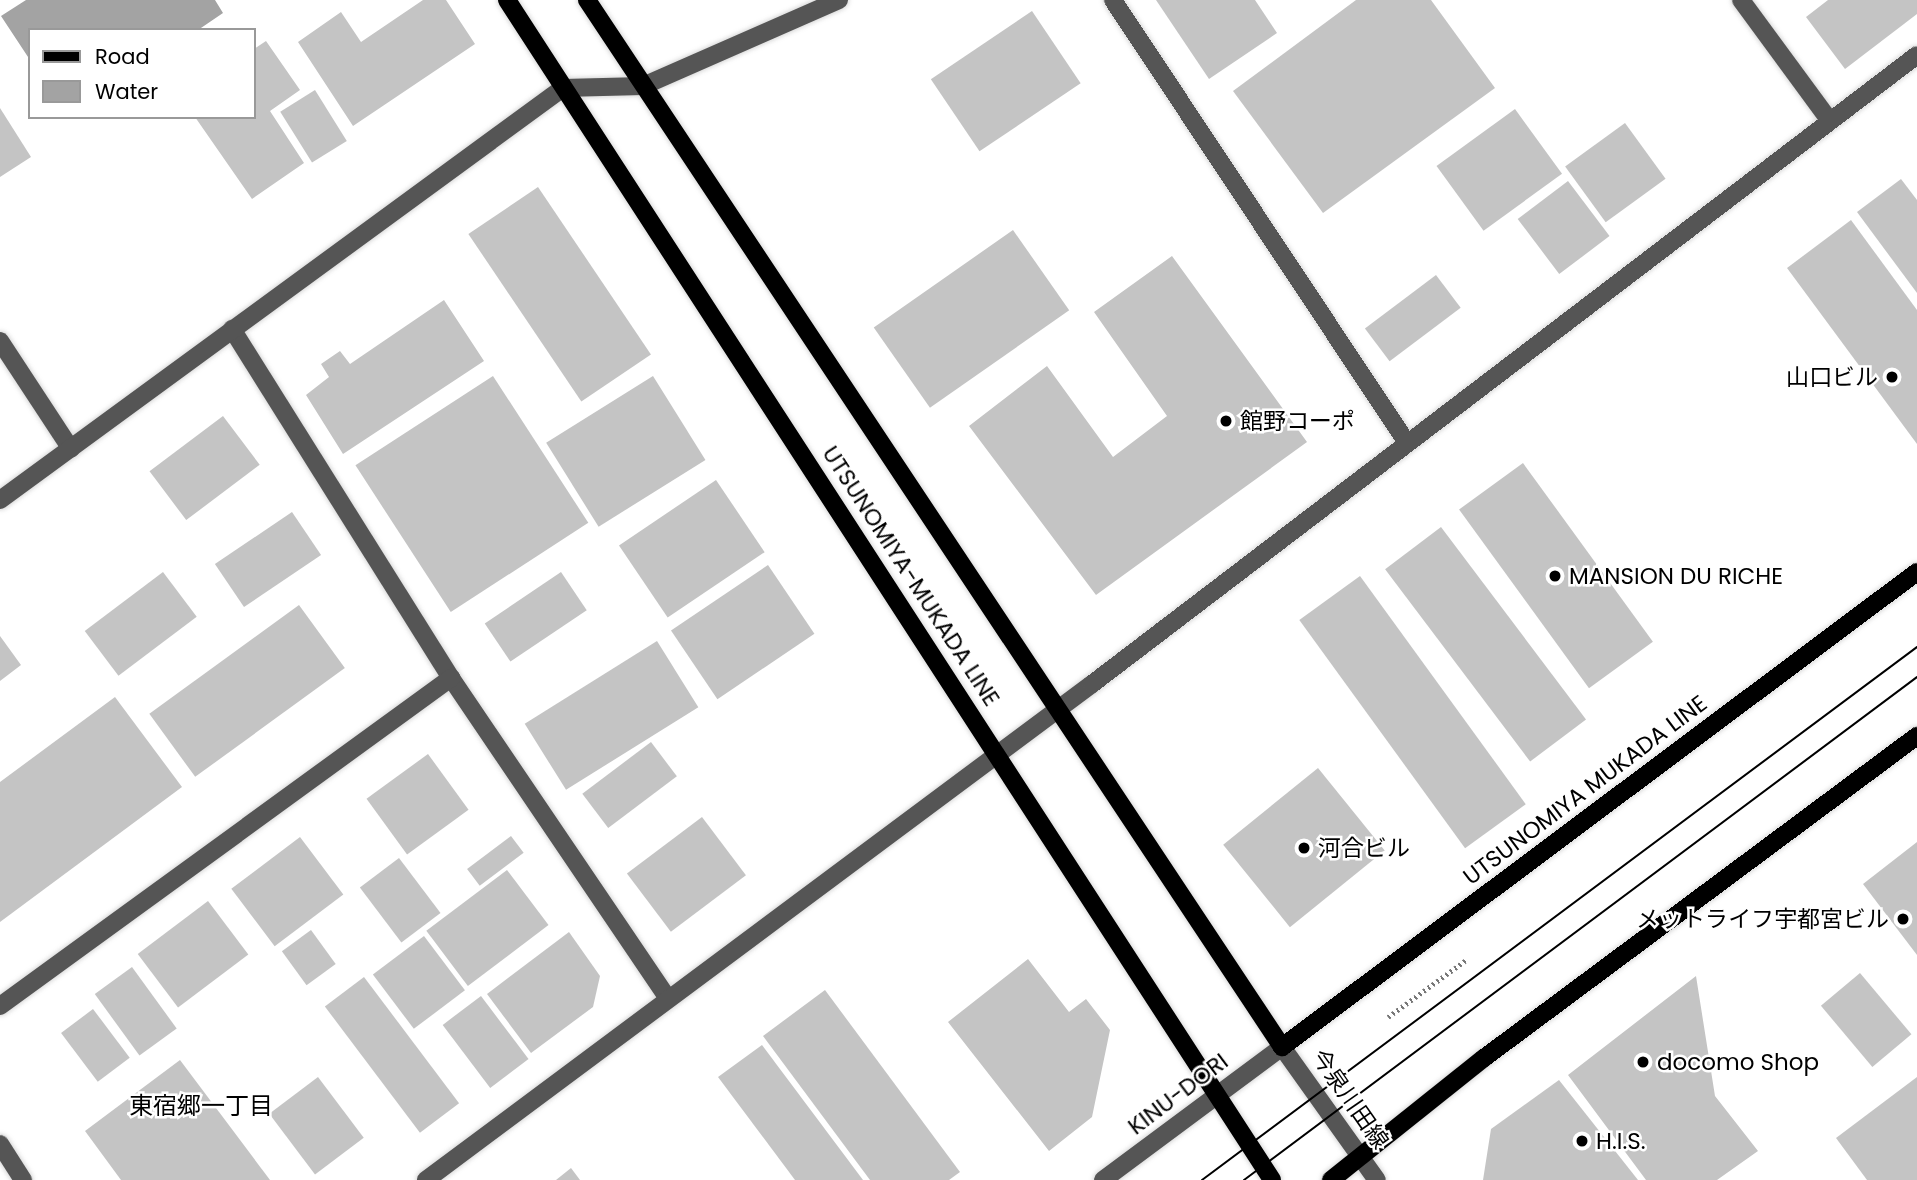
<!DOCTYPE html>
<meta charset="utf-8">
<style>
body{margin:0}
#map{position:relative;width:1917px;height:1180px;overflow:hidden;background:#fff;font-family:Poppins,"Noto Sans JP",sans-serif}
div>[style]{position:absolute}
.water>*{inset:0;background:#a3a3a3}
.building>*{inset:0;background:#c4c4c4;transform-origin:0 0}
.path>*{height:4.5px;margin-top:-2.25px;transform-origin:0;background:repeating-linear-gradient(90deg,#777 0 2px,transparent 0 5.5px)}
.roads{filter:drop-shadow(0 0 2px #dbdbdb) drop-shadow(0 0 2px #dbdbdb)}
.minor>*{height:18px;margin:-9px;padding:0 9px;transform-origin:9px;border-radius:9px;background:#555}
.major>*{height:18px;margin:-9px;padding:0 9px;transform-origin:9px;border-radius:9px;background:#000}
.tram>*{height:2px;margin:-1px;padding:0 1px;transform-origin:1px;border-radius:1px;background:#000}
.dots>*{width:19px;height:19px;translate:-50% -50%;box-sizing:border-box;border:4px solid #fff;border-radius:50%}
span{translate:-50% -50%;white-space:nowrap;text-align:center;line-height:1.15;-webkit-text-stroke:5px #fff;paint-order:stroke}
.poi-label{font-size:23px;color:#000}
.right{translate:-100% -50%;text-align:right}
.left{translate:0 -50%;text-align:left}
.street-label{font-size:23px;color:#000}
.neighbourhood-label{font-size:24px;color:#000}
.legend{position:absolute;left:28px;top:28px;width:228px;height:91px;box-sizing:border-box;background:#fff;border:2px solid #999;margin:0;padding:9px 12px;list-style:none;font-size:21px;color:#000}
.legend li{display:flex;align-items:center;gap:14px;height:35px}
.legend b{width:35px;border:2px solid #999}
</style>
<div id="map">
<div class="water">
<div style="clip-path:polygon(26px 0,215px 0,223px 13px,198px 30px,30px 30px,30px 60px,1px 16px)"></div>
</div>
<div class="building">
<div style="clip-path:polygon(423px 0,446px 0,475px 44px,353px 126px,298px 42px,341px 12px,361px 42px)"></div>
<div style="clip-path:polygon(1156px 0,1255px 0,1277px 33px,1209px 79px)"></div>
<div style="clip-path:polygon(1356px 0,1431px 0,1495px 88px,1323px 213px,1233px 91px)"></div>
<div style="clip-path:polygon(1828px 0,1917px 0,1917px 14px,1845px 69px,1806px 17px)"></div>
<div style="left:1032px;top:11px;width:87px;height:122px;rotate:56deg"></div>
<div style="clip-path:polygon(266px 41px,300px 90px,270px 111px,304px 163px,252px 199px,195px 117px,254px 117px,254px 49px)"></div>
<div style="left:315px;top:90px;width:60px;height:41px;rotate:58deg"></div>
<div style="clip-path:polygon(0 108px,31px 157px,0 177px)"></div>
<div style="left:1515px;top:109px;width:80px;height:97px;rotate:54deg"></div>
<div style="left:1625px;top:123px;width:69px;height:74px;rotate:54deg"></div>
<div style="clip-path:polygon(1901px 179px,1917px 200px,1917px 293px,1857px 212px)"></div>
<div style="left:1568px;top:181px;width:69px;height:63px;rotate:53deg"></div>
<div style="left:538px;top:187px;width:202px;height:84px;rotate:56deg"></div>
<div style="clip-path:polygon(1851px 220px,1917px 310px,1917px 444px,1787px 268px)"></div>
<div style="left:1013px;top:230px;width:98px;height:170px;rotate:55deg"></div>
<div style="clip-path:polygon(1172px 256px,1307px 442px,1096px 595px,969px 426px,1047px 366px,1113px 457px,1167px 416px,1094px 312px)"></div>
<div style="left:1436px;top:275px;width:41px;height:89px;rotate:53deg"></div>
<div style="clip-path:polygon(444px 300px,484px 361px,343px 454px,306px 395px,329px 377px,321px 364px,340px 351px,350px 364px)"></div>
<div style="left:493px;top:376px;width:175px;height:164px;rotate:57deg"></div>
<div style="left:653px;top:376px;width:99px;height:126px;rotate:58deg"></div>
<div style="left:223px;top:416px;width:61px;height:92px;rotate:53deg"></div>
<div style="left:1523px;top:463px;width:221px;height:79px;rotate:54deg"></div>
<div style="left:716px;top:480px;width:87px;height:117px;rotate:56deg"></div>
<div style="left:292px;top:512px;width:52px;height:93px;rotate:56deg"></div>
<div style="left:1441px;top:527px;width:241px;height:70px;rotate:53deg"></div>
<div style="left:768px;top:565px;width:83px;height:117px;rotate:56deg"></div>
<div style="left:163px;top:572px;width:56px;height:98px;rotate:53deg"></div>
<div style="left:561px;top:572px;width:46px;height:92px;rotate:56deg"></div>
<div style="left:1360px;top:576px;width:282px;height:75px;rotate:54deg"></div>
<div style="left:299px;top:605px;width:78px;height:185px;rotate:54deg"></div>
<div style="clip-path:polygon(0 636px,21px 665px,0 681px)"></div>
<div style="left:657px;top:641px;width:78px;height:156px;rotate:58deg"></div>
<div style="clip-path:polygon(115px 697px,182px 787px,0 922px,0 782px)"></div>
<div style="left:651px;top:742px;width:43px;height:86px;rotate:53deg"></div>
<div style="left:428px;top:754px;width:69px;height:76px;rotate:54deg"></div>
<div style="left:1318px;top:768px;width:106px;height:122px;rotate:51deg"></div>
<div style="left:702px;top:817px;width:73px;height:94px;rotate:53deg"></div>
<div style="left:511px;top:836px;width:21px;height:55px;rotate:53deg"></div>
<div style="left:300px;top:837px;width:72px;height:86px;rotate:53deg"></div>
<div style="clip-path:polygon(1917px 842px,1917px 955px,1863px 884px)"></div>
<div style="left:399px;top:858px;width:69px;height:49px;rotate:53deg"></div>
<div style="left:507px;top:870px;width:69px;height:101px;rotate:53deg"></div>
<div style="left:208px;top:901px;width:67px;height:88px;rotate:53deg"></div>
<div style="left:311px;top:930px;width:42px;height:36px;rotate:54deg"></div>
<div style="clip-path:polygon(569px 932px,600px 976px,593px 1007px,531px 1053px,487px 994px)"></div>
<div style="left:424px;top:936px;width:68px;height:64px;rotate:53deg"></div>
<div style="clip-path:polygon(1028px 959px,1069px 1012px,1086px 999px,1110px 1030px,1092px 1117px,1049px 1151px,948px 1022px)"></div>
<div style="left:132px;top:967px;width:76px;height:46px;rotate:54deg"></div>
<div style="left:1860px;top:973px;width:80px;height:51px;rotate:50deg"></div>
<div style="clip-path:polygon(1696px 976px,1715px 1096px,1758px 1151px,1717px 1180px,1646px 1180px,1568px 1075px)"></div>
<div style="left:364px;top:977px;width:158px;height:49px;rotate:53deg"></div>
<div style="clip-path:polygon(825px 990px,960px 1172px,949px 1180px,870px 1180px,763px 1036px)"></div>
<div style="left:481px;top:996px;width:79px;height:48px;rotate:53deg"></div>
<div style="left:93px;top:1009px;width:61px;height:40px;rotate:53deg"></div>
<div style="clip-path:polygon(762px 1045px,863px 1180px,795px 1180px,718px 1077px)"></div>
<div style="clip-path:polygon(180px 1060px,270px 1180px,121px 1180px,85px 1131px)"></div>
<div style="left:318px;top:1077px;width:76px;height:61px;rotate:53deg"></div>
<div style="clip-path:polygon(1917px 1077px,1917px 1180px,1867px 1180px,1836px 1138px)"></div>
<div style="clip-path:polygon(1559px 1080px,1638px 1180px,1483px 1180px,1491px 1129px)"></div>
<div style="clip-path:polygon(571px 1168px,580px 1180px,556px 1180px)"></div>
</div>
<div class="path">
<div style="left:1388px;top:1017px;width:97px;rotate:-36.2deg"></div>
</div>
<div class="roads">
<div class="minor">
<div style="left:1113px;top:0;width:532px;rotate:56.43deg"></div>
<div style="left:1741px;top:0;width:150px;rotate:53.7deg"></div>
<div style="left:232px;top:329px;width:412px;rotate:57.9deg"></div>
<div style="left:451px;top:678px;width:387px;rotate:55.9deg"></div>
<div style="left:0;top:341px;width:129px;rotate:56.7deg"></div>
<div style="left:0;top:500px;width:698px;rotate:-36.2deg"></div>
<div style="left:563px;top:88px;width:80px;rotate:-1.4deg"></div>
<div style="left:643px;top:86px;width:214px;rotate:-23.7deg"></div>
<div style="left:0;top:1006px;width:558px;rotate:-36.03deg"></div>
<div style="left:0;top:1144px;width:43px;rotate:57.4deg"></div>
<div style="left:426px;top:1180px;width:830px;rotate:-36.68deg"></div>
<div style="left:1092px;top:684px;width:1037px;rotate:-37.32deg"></div>
<div style="left:1103px;top:1180px;width:223px;rotate:-36.6deg"></div>
<div style="left:1282px;top:1047px;width:163px;rotate:54.5deg"></div>
</div>
<div class="major">
<div style="left:507px;top:0;width:1406px;rotate:57.04deg"></div>
<div style="left:587px;top:0;width:1257px;rotate:56.42deg"></div>
<div style="left:1282px;top:1047px;width:793px;rotate:-36.8deg"></div>
<div style="left:1331px;top:1180px;width:196px;rotate:-38.6deg"></div>
<div style="left:1484px;top:1058px;width:540px;rotate:-36.64deg"></div>
</div>
</div>
<div class="tram">
<div style="left:1202px;top:1180px;width:892px;rotate:-36.7deg"></div>
<div style="left:1244px;top:1180px;width:840px;rotate:-36.77deg"></div>
</div>
<div class="dots">
<div style="left:1892px;top:377px;background:#000"></div>
<div style="left:1226px;top:421px;background:#000"></div>
<div style="left:1555px;top:576px;background:#000"></div>
<div style="left:1304px;top:848px;background:#000"></div>
<div style="left:1903px;top:919px;background:#000"></div>
<div style="left:1643px;top:1062px;background:#000"></div>
<div style="left:1582px;top:1141px;background:#000"></div>
</div>
<div class="poi-label">
<span class="right" style="left:1878px;top:377px">山口ビル</span>
<span class="left" style="left:1240px;top:421px">館野コーポ</span>
<span class="left" style="left:1569px;top:576px">MANSION DU RICHE</span>
<span class="left" style="left:1318px;top:848px">河合ビル</span>
<span class="right" style="left:1889px;top:919px">メットライフ宇都宮ビル</span>
<span class="left" style="left:1657px;top:1062px">docomo Shop</span>
<span class="left" style="left:1596px;top:1141px">H.I.S.</span>
</div>
<div class="street-label">
<span style="left:911px;top:576px;rotate:57deg">UTSUNOMIYA-MUKADA LINE</span>
<span style="left:1585px;top:790px;rotate:-37deg">UTSUNOMIYA MUKADA LINE</span>
<span style="left:1178px;top:1094px;rotate:-37deg">KINU-DORI</span>
<span style="left:1350px;top:1099px;rotate:55deg">今泉川田線</span>
</div>
<div class="neighbourhood-label">
<span style="left:201px;top:1106px">東宿郷一丁目</span>
</div>
<ul class="legend">
<li><b style="height:9px;background:#000"></b>Road</li>
<li><b style="height:19px;background:#a3a3a3"></b>Water</li>
</ul>
</div>
